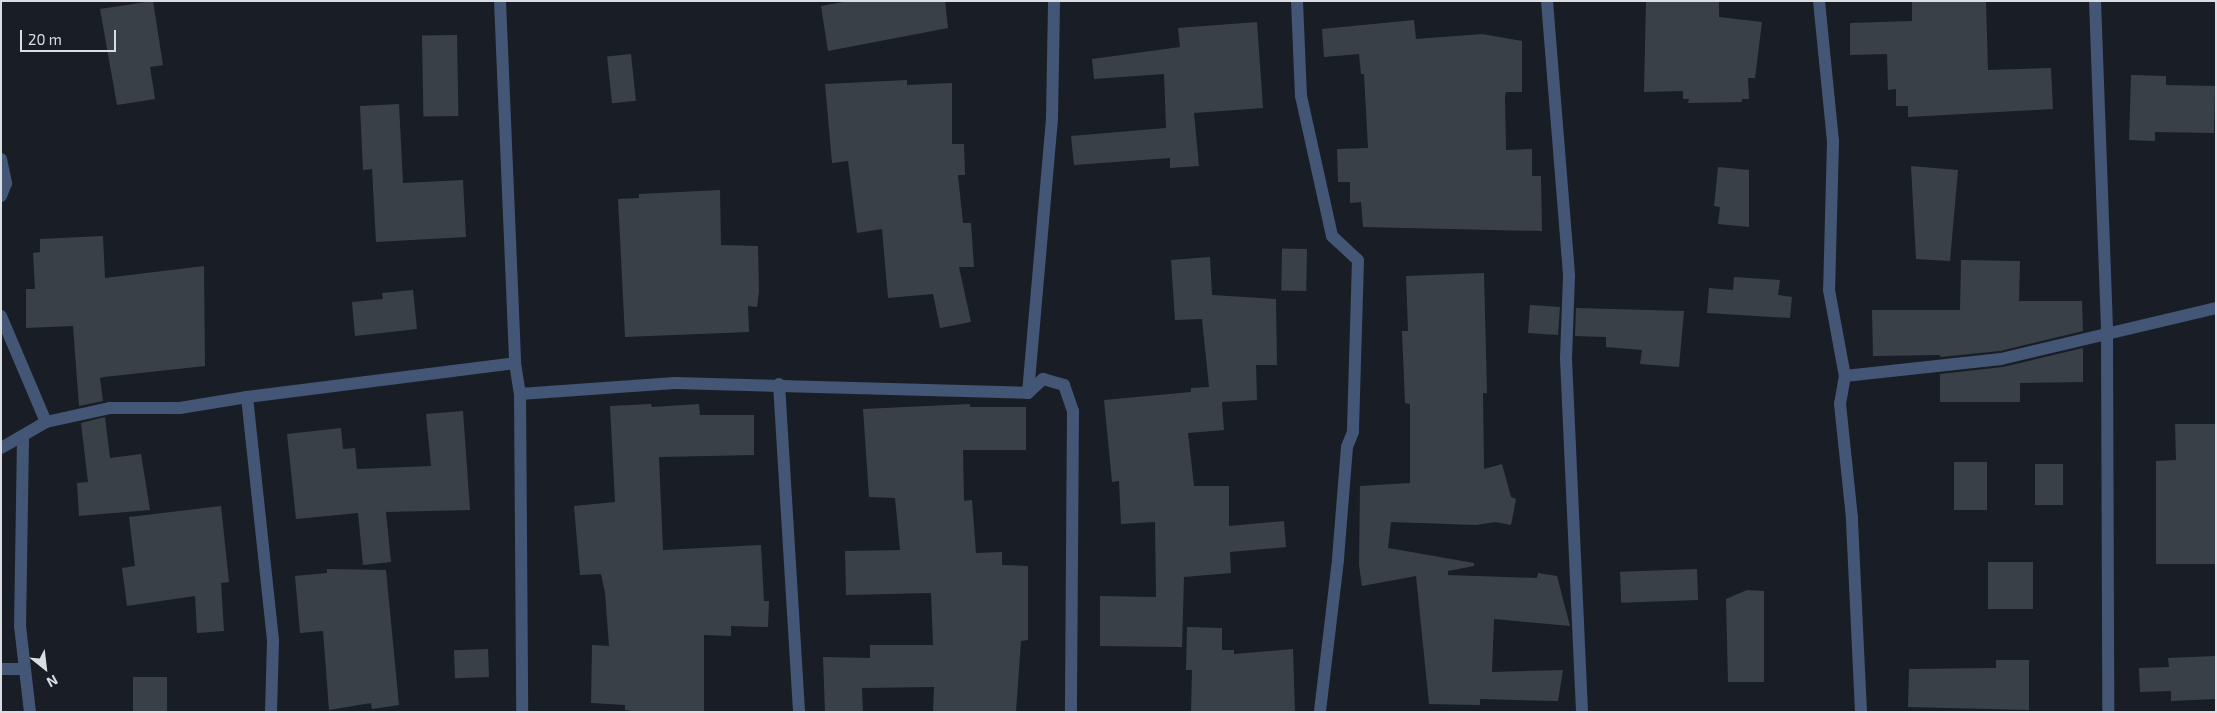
<!DOCTYPE html>
<style>
body{margin:0}
#map{position:relative;width:2217px;height:713px;overflow:hidden;background:#191e26;font-family:"Exo 2",sans-serif}
div>[style]{position:absolute}
.building>*{inset:0;background:#3a4048;transform-origin:0 0}
.minor>*{height:12px;margin:-6px;padding:0 6px;transform-origin:6px;border-radius:6px;background:#435675}
.tertiary>*{height:12px;margin:-6px;padding:0 6px;transform-origin:6px;border-radius:6px;background:#435675}
span{translate:-50% -50%;white-space:nowrap;text-align:center;line-height:1.15;-webkit-text-stroke:5px #191e26;paint-order:stroke}
.frame{position:absolute;inset:0;border:2px solid #dadee3;pointer-events:none}
.north{position:absolute;left:20px;top:643px;width:50px;height:50px;-webkit-text-stroke:4px #191e26;paint-order:stroke;rotate:151deg;font-size:14px;font-weight:700;line-height:20px;text-align:center;color:#dadee3}
.north::after{content:'';display:block;margin:auto;width:18px;height:22px;background:#dadee3;clip-path:polygon(50% 0,100% 100%,50% 72%,0 100%)}
.scale{position:absolute;left:20px;top:30px;width:96px;height:22px;box-sizing:border-box;border:2px solid #dadee3;border-top:0;padding-left:6px;font-size:15px;line-height:18px;white-space:nowrap;color:#dadee3;-webkit-text-stroke:4px #191e26;paint-order:stroke}
</style>
<div id="map">
<div class="building">
<div style="clip-path:polygon(153px 1px,163px 65px,150px 67px,155px 99px,117px 105px,100px 9px)"></div>
<div style="clip-path:polygon(849px 1px,945px 1px,948px 28px,828px 51px,821px 6px)"></div>
<div style="clip-path:polygon(1646px 1px,1719px 1px,1719px 17px,1762px 22px,1755px 78px,1748px 78px,1749px 99px,1742px 99px,1742px 102px,1688px 103px,1689px 99px,1683px 99px,1683px 91px,1644px 92px)"></div>
<div style="clip-path:polygon(1912px 1px,1986px 1px,1988px 70px,2051px 68px,2053px 109px,1908px 117px,1908px 106px,1896px 106px,1896px 89px,1888px 90px,1887px 54px,1850px 55px,1850px 23px,1912px 21px)"></div>
<div style="clip-path:polygon(1414px 20px,1416px 39px,1482px 34px,1522px 41px,1522px 92px,1506px 92px,1505px 96px,1506px 150px,1532px 149px,1532px 176px,1541px 176px,1542px 231px,1363px 227px,1361px 202px,1350px 203px,1350px 182px,1338px 182px,1337px 149px,1368px 148px,1364px 74px,1361px 74px,1359px 54px,1324px 57px,1322px 29px)"></div>
<div style="clip-path:polygon(1257px 22px,1263px 108px,1194px 113px,1199px 166px,1170px 168px,1170px 158px,1074px 165px,1071px 136px,1166px 128px,1164px 74px,1094px 79px,1092px 59px,1180px 47px,1178px 28px)"></div>
<div style="left:457px;top:35px;width:81px;height:35px;rotate:89deg"></div>
<div style="left:631px;top:54px;width:47px;height:24px;rotate:84deg"></div>
<div style="clip-path:polygon(2131px 75px,2166px 76px,2166px 85px,2215px 86px,2214px 133px,2155px 132px,2155px 141px,2129px 140px)"></div>
<div style="clip-path:polygon(907px 80px,907px 85px,952px 83px,952px 144px,964px 144px,965px 175px,958px 175px,963px 223px,971px 223px,974px 267px,959px 267px,971px 322px,940px 328px,933px 294px,888px 298px,882px 229px,857px 233px,848px 161px,832px 163px,825px 84px)"></div>
<div style="clip-path:polygon(399px 104px,403px 183px,463px 180px,466px 237px,376px 242px,372px 169px,363px 170px,360px 106px)"></div>
<div style="clip-path:polygon(1911px 166px,1958px 170px,1950px 261px,1916px 259px)"></div>
<div style="clip-path:polygon(1718px 167px,1749px 170px,1749px 227px,1718px 224px,1720px 207px,1714px 206px)"></div>
<div style="clip-path:polygon(720px 190px,721px 245px,758px 246px,759px 291px,757px 307px,748px 306px,749px 332px,625px 337px,618px 199px,639px 198px,639px 194px)"></div>
<div style="clip-path:polygon(103px 236px,105px 278px,204px 266px,205px 366px,104px 377px,100px 378px,103px 401px,79px 406px,73px 326px,26px 328px,26px 289px,35px 289px,33px 253px,40px 252px,40px 239px)"></div>
<div style="left:1307px;top:249px;width:42px;height:25px;rotate:91deg"></div>
<div style="clip-path:polygon(1210px 257px,1212px 295px,1276px 299px,1277px 365px,1256px 365px,1257px 400px,1222px 402px,1224px 430px,1188px 433px,1194px 486px,1229px 486px,1229px 526px,1284px 521px,1286px 547px,1230px 552px,1231px 573px,1184px 577px,1182px 647px,1100px 646px,1100px 596px,1156px 597px,1155px 522px,1121px 524px,1119px 481px,1112px 482px,1104px 400px,1191px 392px,1191px 388px,1209px 387px,1202px 319px,1175px 320px,1171px 260px)"></div>
<div style="clip-path:polygon(1961px 260px,2020px 261px,2019px 301px,2082px 301px,2083px 331px,2000px 351px,1940px 357px,1940px 355px,1873px 356px,1872px 310px,1960px 310px)"></div>
<div style="clip-path:polygon(1484px 273px,1487px 393px,1483px 393px,1484px 469px,1502px 464px,1511px 497px,1516px 499px,1511px 525px,1495px 522px,1476px 525px,1391px 522px,1388px 548px,1474px 563px,1474px 566px,1448px 571px,1448px 575px,1537px 578px,1538px 573px,1557px 576px,1570px 626px,1494px 619px,1492px 672px,1563px 670px,1558px 701px,1480px 699px,1480px 705px,1429px 704px,1416px 576px,1362px 586px,1359px 565px,1360px 486px,1410px 483px,1410px 404px,1405px 403px,1402px 331px,1408px 331px,1406px 276px)"></div>
<div style="clip-path:polygon(1734px 277px,1780px 280px,1778px 295px,1792px 297px,1790px 318px,1707px 313px,1709px 288px,1733px 290px)"></div>
<div style="clip-path:polygon(413px 290px,417px 329px,355px 336px,352px 302px,383px 299px,382px 293px)"></div>
<div style="left:1530px;top:305px;width:30px;height:28px;rotate:4deg"></div>
<div style="clip-path:polygon(1576px 308px,1684px 311px,1679px 367px,1640px 364px,1642px 350px,1606px 347px,1606px 337px,1575px 336px)"></div>
<div style="clip-path:polygon(2083px 348px,2083px 382px,2020px 383px,2020px 402px,1940px 402px,1940px 374px,2003px 367px)"></div>
<div style="clip-path:polygon(651px 404px,652px 407px,699px 404px,700px 415px,754px 415px,754px 455px,659px 457px,663px 550px,761px 545px,764px 601px,769px 601px,768px 627px,731px 626px,731px 636px,704px 635px,704px 712px,638px 712px,625px 710px,625px 705px,591px 703px,592px 645px,609px 646px,605px 593px,601px 574px,580px 575px,574px 506px,615px 502px,610px 406px)"></div>
<div style="clip-path:polygon(970px 404px,970px 407px,1026px 407px,1026px 450px,963px 450px,964px 501px,972px 500px,976px 553px,1002px 552px,1002px 565px,1028px 566px,1028px 640px,1021px 641px,1016px 712px,933px 712px,934px 687px,862px 688px,863px 712px,825px 712px,823px 657px,870px 658px,870px 645px,933px 645px,931px 593px,846px 595px,845px 551px,900px 550px,895px 498px,869px 497px,863px 409px)"></div>
<div style="clip-path:polygon(463px 411px,470px 510px,386px 512px,391px 562px,363px 565px,358px 513px,296px 519px,287px 434px,341px 428px,343px 449px,355px 448px,357px 469px,431px 466px,426px 414px)"></div>
<div style="clip-path:polygon(105px 417px,110px 458px,141px 454px,150px 510px,79px 516px,77px 483px,88px 482px,81px 423px)"></div>
<div style="clip-path:polygon(2175px 424px,2216px 424px,2216px 564px,2156px 564px,2156px 461px,2176px 460px)"></div>
<div style="left:1954px;top:462px;width:33px;height:48px"></div>
<div style="left:2035px;top:464px;width:28px;height:41px"></div>
<div style="clip-path:polygon(221px 506px,229px 582px,221px 583px,224px 631px,197px 633px,195px 596px,127px 606px,122px 568px,135px 566px,129px 517px)"></div>
<div style="left:1988px;top:562px;width:45px;height:47px"></div>
<div style="clip-path:polygon(327px 569px,386px 570px,399px 705px,372px 709px,371px 703px,329px 710px,323px 631px,300px 633px,295px 576px,327px 573px)"></div>
<div style="left:1697px;top:569px;width:31px;height:77px;rotate:88deg"></div>
<div style="clip-path:polygon(1747px 590px,1764px 591px,1764px 682px,1728px 682px,1726px 599px)"></div>
<div style="clip-path:polygon(1187px 627px,1222px 628px,1222px 650px,1234px 650px,1234px 654px,1293px 649px,1295px 712px,1191px 712px,1192px 670px,1186px 670px)"></div>
<div style="left:488px;top:649px;width:28px;height:34px;rotate:88deg"></div>
<div style="clip-path:polygon(2216px 656px,2216px 699px,2171px 701px,2171px 691px,2140px 692px,2139px 668px,2169px 667px,2168px 658px)"></div>
<div style="clip-path:polygon(1996px 660px,2029px 660px,2029px 710px,1908px 707px,1909px 669px,1996px 668px)"></div>
<div style="left:133px;top:677px;width:34px;height:35px"></div>
</div>
<div class="minor">
<div style="left:1297px;top:1px;width:95px;rotate:87.6deg"></div>
<div style="left:1301px;top:96px;width:143px;rotate:77.5deg"></div>
<div style="left:1332px;top:236px;width:35px;rotate:43deg"></div>
<div style="left:1358px;top:260px;width:172px;rotate:91.7deg"></div>
<div style="left:1353px;top:432px;width:16px;rotate:112deg"></div>
<div style="left:1347px;top:447px;width:113px;rotate:94.6deg"></div>
<div style="left:1338px;top:560px;width:153px;rotate:96.8deg"></div>
<div style="left:1547px;top:1px;width:276px;rotate:85.4deg"></div>
<div style="left:1569px;top:276px;width:83px;rotate:92.1deg"></div>
<div style="left:1566px;top:359px;width:353px;rotate:87.4deg"></div>
<div style="left:1819px;top:1px;width:141px;rotate:84.3deg"></div>
<div style="left:1833px;top:141px;width:149px;rotate:91.5deg"></div>
<div style="left:1829px;top:290px;width:87px;rotate:79.5deg"></div>
<div style="left:2095px;top:1px;width:335px;rotate:87.9deg"></div>
<div style="left:2107px;top:336px;width:376px;rotate:89.8deg"></div>
<div style="left:1px;top:159px;width:25px;rotate:78deg"></div>
<div style="left:6px;top:183px;width:14px;rotate:111deg"></div>
<div style="left:1px;top:316px;width:115px;rotate:67deg"></div>
<div style="left:779px;top:384px;width:329px;rotate:86.5deg"></div>
<div style="left:1028px;top:393px;width:276px;rotate:-85deg"></div>
<div style="left:1052px;top:118px;width:117px;rotate:-89deg"></div>
<div style="left:520px;top:394px;width:155px;rotate:-4.1deg"></div>
<div style="left:675px;top:383px;width:353px;rotate:1.6deg"></div>
<div style="left:1028px;top:393px;width:21px;rotate:-43deg"></div>
<div style="left:1043px;top:379px;width:22px;rotate:16deg"></div>
<div style="left:1064px;top:385px;width:28px;rotate:71deg"></div>
<div style="left:1073px;top:411px;width:301px;rotate:90.4deg"></div>
<div style="left:247px;top:397px;width:245px;rotate:83.9deg"></div>
<div style="left:273px;top:641px;width:71px;rotate:91.6deg"></div>
<div style="left:23px;top:438px;width:188px;rotate:90.9deg"></div>
<div style="left:20px;top:626px;width:87px;rotate:83.4deg"></div>
<div style="left:1px;top:448px;width:52px;rotate:-30deg"></div>
<div style="left:46px;top:422px;width:66px;rotate:-12.3deg"></div>
<div style="left:110px;top:408px;width:70px"></div>
<div style="left:180px;top:408px;width:68px;rotate:-9.3deg"></div>
<div style="left:247px;top:397px;width:270px;rotate:-7.2deg"></div>
<div style="left:1px;top:669px;width:24px"></div>
<div style="left:1861px;top:712px;width:194px;rotate:-92.7deg"></div>
<div style="left:1852px;top:518px;width:115px;rotate:-96deg"></div>
<div style="left:1840px;top:404px;width:28px;rotate:-80deg"></div>
<div style="left:1845px;top:376px;width:157px;rotate:-6.2deg"></div>
<div style="left:2001px;top:359px;width:221px;rotate:-13.3deg"></div>
</div>
<div class="tertiary">
<div style="left:500px;top:1px;width:362px;rotate:87.6deg"></div>
<div style="left:515px;top:363px;width:31px;rotate:81deg"></div>
<div style="left:520px;top:394px;width:318px;rotate:89.6deg"></div>
</div>
<div class="frame"></div>
<div class="north">N</div>
<div class="scale">20 m</div>
</div>
